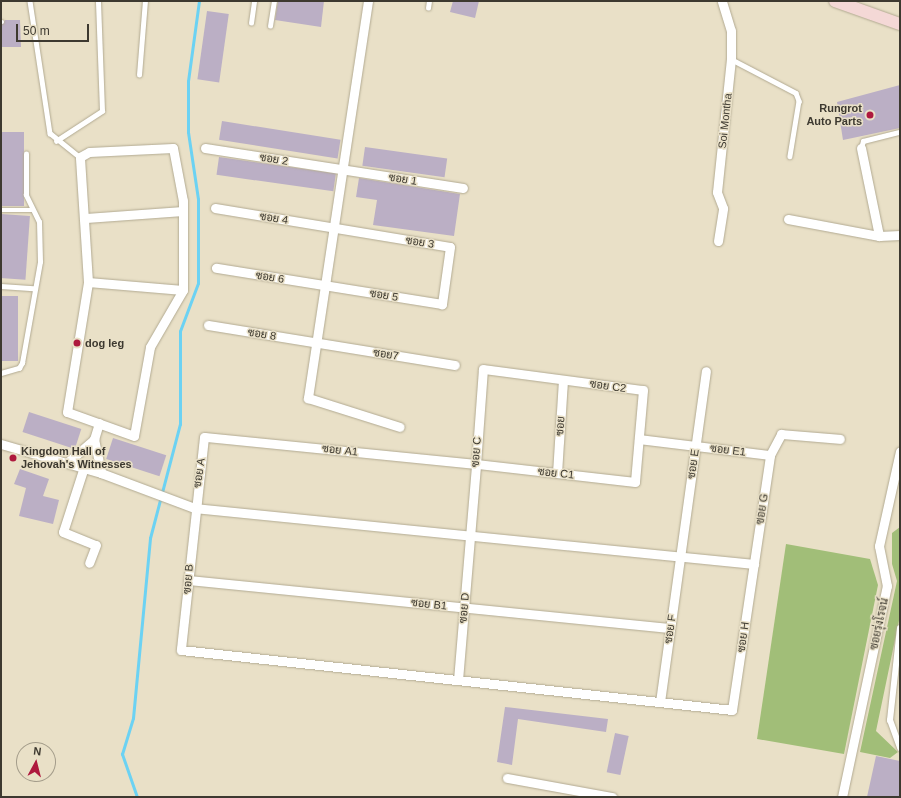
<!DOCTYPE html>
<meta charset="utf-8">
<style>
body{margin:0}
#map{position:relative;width:901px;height:798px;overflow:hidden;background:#e9e0c7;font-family:Helvetica,Sarabun,sans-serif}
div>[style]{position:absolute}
.green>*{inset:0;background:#a1be78}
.stream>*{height:3px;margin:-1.5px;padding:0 1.5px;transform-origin:1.5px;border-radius:1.5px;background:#6cd2f3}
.building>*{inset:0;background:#bbafc5;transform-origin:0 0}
.roads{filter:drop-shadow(0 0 1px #b2aa92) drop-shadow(0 0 1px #b2aa92)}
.service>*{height:4.5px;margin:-2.25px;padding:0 2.25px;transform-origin:2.25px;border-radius:2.25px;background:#fff}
.pedestrian>*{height:6px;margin:-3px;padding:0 3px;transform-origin:3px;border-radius:3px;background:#fff}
.minor>*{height:9px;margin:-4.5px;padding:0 4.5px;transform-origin:4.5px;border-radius:4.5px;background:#fff}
.secondary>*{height:12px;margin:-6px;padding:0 6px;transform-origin:6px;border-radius:6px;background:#f4d8d6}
.dots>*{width:11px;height:11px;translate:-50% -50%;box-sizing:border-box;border:2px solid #e9e0c7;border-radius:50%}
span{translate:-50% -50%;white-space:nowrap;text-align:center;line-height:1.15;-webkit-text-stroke:3px #e9e0c7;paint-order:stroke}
.poi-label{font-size:11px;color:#3d3930;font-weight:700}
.right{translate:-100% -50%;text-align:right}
.left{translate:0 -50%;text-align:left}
.street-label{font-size:11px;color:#3d3930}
.frame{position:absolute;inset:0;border:2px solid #3d3930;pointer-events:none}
.north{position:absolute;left:16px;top:742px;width:40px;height:40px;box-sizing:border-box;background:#e9e0c7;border:1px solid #a49d8b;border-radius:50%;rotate:7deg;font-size:11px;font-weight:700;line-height:16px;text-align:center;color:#3d3930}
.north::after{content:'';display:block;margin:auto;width:14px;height:18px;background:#ae193e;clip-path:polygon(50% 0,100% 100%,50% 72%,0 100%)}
.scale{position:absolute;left:16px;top:24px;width:73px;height:18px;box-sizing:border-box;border:2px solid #3d3930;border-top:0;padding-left:5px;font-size:12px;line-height:14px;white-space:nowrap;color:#3d3930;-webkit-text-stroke:3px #e9e0c7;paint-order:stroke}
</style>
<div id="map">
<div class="green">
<div style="clip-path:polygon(900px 527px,900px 616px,876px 731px,898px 752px,890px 758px,860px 752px,897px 581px,892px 564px,892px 533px)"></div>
<div style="clip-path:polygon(786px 544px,870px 559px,878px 585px,844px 754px,757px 739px)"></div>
</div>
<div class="stream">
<div style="left:137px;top:797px;width:46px;rotate:-109.2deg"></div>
<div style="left:122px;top:754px;width:38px;rotate:-73deg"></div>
<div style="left:133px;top:718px;width:181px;rotate:-84.6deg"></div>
<div style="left:150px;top:538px;width:118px;rotate:-75.3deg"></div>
<div style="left:180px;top:424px;width:93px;rotate:-90deg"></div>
<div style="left:180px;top:331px;width:51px;rotate:-69.4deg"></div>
<div style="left:198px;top:283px;width:84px;rotate:-90deg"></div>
<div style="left:198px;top:199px;width:68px;rotate:-98.5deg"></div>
<div style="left:188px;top:132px;width:51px;rotate:-90deg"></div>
<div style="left:188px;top:81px;width:81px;rotate:-82.2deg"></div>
</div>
<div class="building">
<div style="clip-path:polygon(278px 1px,324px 1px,321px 27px,275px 20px)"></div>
<div style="clip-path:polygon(453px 1px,479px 1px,475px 18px,450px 12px)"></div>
<div style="left:207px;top:11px;width:22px;height:69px;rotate:8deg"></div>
<div style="clip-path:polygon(5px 20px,20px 20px,21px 47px,1px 47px,1px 26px)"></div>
<div style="clip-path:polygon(900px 85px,900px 128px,843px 140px,837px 102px)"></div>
<div style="left:222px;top:121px;width:120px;height:19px;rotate:9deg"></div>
<div style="left:1px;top:132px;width:23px;height:74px"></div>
<div style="left:365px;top:147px;width:83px;height:19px;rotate:8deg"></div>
<div style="left:219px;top:157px;width:118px;height:18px;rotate:8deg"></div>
<div style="clip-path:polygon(359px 178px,460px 194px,454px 236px,373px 225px,377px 200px,356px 197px)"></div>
<div style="left:1px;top:214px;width:29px;height:64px;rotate:4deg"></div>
<div style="left:1px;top:296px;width:17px;height:65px"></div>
<div style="left:29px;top:412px;width:55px;height:21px;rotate:18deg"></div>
<div style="left:113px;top:438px;width:56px;height:22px;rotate:18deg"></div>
<div style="clip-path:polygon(20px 469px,49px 479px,43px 496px,59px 500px,53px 524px,19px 516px,26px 488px,14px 484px)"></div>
<div style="clip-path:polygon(505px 707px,608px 719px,606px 732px,518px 719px,512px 765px,497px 762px)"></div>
<div style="left:615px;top:733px;width:14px;height:40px;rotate:12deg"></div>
<div style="clip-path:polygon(876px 756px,900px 761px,900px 797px,867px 797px)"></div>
</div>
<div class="roads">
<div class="service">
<div style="left:30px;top:1px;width:134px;rotate:81.4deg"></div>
<div style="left:50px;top:133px;width:38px;rotate:39deg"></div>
<div style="left:428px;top:8px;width:7px;rotate:-82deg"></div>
<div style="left:1px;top:22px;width:1px"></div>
<div style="left:251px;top:23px;width:22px;rotate:-82deg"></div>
<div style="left:270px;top:26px;width:25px;rotate:-81deg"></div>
<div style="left:731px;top:59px;width:73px;rotate:27.6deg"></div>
<div style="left:796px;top:93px;width:9px;rotate:69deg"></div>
<div style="left:799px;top:101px;width:56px;rotate:99.3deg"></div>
<div style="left:139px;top:75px;width:74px;rotate:-85.4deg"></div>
<div style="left:56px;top:141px;width:55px;rotate:-33.1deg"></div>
<div style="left:102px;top:111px;width:110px;rotate:-92.1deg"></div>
<div style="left:861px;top:148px;width:7px;rotate:-74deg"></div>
<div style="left:863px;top:141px;width:38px;rotate:-14deg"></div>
<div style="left:1px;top:210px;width:32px"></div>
<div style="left:1px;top:286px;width:32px;rotate:4deg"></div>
<div style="left:1px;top:373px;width:19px;rotate:-16deg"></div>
<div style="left:19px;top:368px;width:6px;rotate:-59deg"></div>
<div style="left:22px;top:363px;width:103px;rotate:-79.9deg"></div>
<div style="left:40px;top:262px;width:40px;rotate:-91.4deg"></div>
<div style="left:39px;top:222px;width:30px;rotate:-116deg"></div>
<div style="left:26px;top:195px;width:41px;rotate:-90deg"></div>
</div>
<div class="pedestrian">
<div style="left:900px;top:628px;width:93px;rotate:96.2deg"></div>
<div style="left:890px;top:720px;width:30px;rotate:70deg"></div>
</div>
<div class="minor">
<div style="left:368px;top:1px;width:402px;rotate:98.6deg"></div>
<div style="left:308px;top:398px;width:96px;rotate:17.5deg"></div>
<div style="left:173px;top:148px;width:54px;rotate:79.3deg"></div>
<div style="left:183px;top:201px;width:89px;rotate:90deg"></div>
<div style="left:183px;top:290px;width:66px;rotate:120.1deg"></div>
<div style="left:150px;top:347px;width:90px;rotate:100.2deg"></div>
<div style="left:134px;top:436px;width:71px;rotate:-160.3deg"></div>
<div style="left:67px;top:412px;width:132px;rotate:-80.8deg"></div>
<div style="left:88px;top:282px;width:125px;rotate:-93.7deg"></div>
<div style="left:80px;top:157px;width:10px;rotate:-29deg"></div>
<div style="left:89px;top:152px;width:84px;rotate:-2.7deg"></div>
<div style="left:205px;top:148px;width:261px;rotate:8.8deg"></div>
<div style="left:861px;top:148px;width:90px;rotate:78.4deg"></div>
<div style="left:215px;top:208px;width:238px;rotate:9.4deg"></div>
<div style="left:450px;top:247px;width:58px;rotate:98deg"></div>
<div style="left:442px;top:304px;width:229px;rotate:-170.9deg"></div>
<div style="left:86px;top:218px;width:97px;rotate:-4.1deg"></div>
<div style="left:788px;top:219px;width:93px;rotate:10.6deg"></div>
<div style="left:879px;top:236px;width:21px;rotate:-3deg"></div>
<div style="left:718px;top:241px;width:33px;rotate:-81deg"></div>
<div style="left:723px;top:208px;width:17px;rotate:-111deg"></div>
<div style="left:717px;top:192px;width:134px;rotate:-84deg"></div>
<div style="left:731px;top:59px;width:28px;rotate:-90deg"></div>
<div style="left:731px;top:31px;width:31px;rotate:-107deg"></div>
<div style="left:88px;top:282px;width:95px;rotate:4.8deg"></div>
<div style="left:208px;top:325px;width:250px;rotate:9.2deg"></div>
<div style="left:99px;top:423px;width:17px;rotate:107deg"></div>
<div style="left:94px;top:439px;width:35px;rotate:78deg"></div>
<div style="left:639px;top:439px;width:132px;rotate:7deg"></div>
<div style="left:1px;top:444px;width:104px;rotate:16.2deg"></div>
<div style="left:101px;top:473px;width:99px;rotate:20.6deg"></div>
<div style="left:194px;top:508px;width:563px;rotate:5.71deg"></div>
<div style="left:68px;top:462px;width:35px;rotate:-41deg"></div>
<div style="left:84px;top:467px;width:68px;rotate:107.9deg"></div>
<div style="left:63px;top:532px;width:35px;rotate:22deg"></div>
<div style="left:96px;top:545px;width:19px;rotate:111deg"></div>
<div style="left:557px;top:473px;width:93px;rotate:-86.3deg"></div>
<div style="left:188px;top:580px;width:484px;rotate:5.7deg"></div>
<div style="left:458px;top:680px;width:217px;rotate:-85.2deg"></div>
<div style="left:476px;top:464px;width:95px;rotate:-85.8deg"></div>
<div style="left:483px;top:369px;width:161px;rotate:7.5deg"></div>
<div style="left:643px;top:390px;width:92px;rotate:95deg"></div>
<div style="left:635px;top:482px;width:160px;rotate:-173.5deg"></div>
<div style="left:476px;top:464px;width:273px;rotate:-174.3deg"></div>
<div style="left:204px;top:437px;width:214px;rotate:96.2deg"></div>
<div style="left:181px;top:650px;width:554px;rotate:6.21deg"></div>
<div style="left:732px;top:710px;width:258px;rotate:-81.5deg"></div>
<div style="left:770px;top:455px;width:24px;rotate:-62deg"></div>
<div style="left:781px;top:434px;width:59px;rotate:4.8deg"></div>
<div style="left:660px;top:702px;width:334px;rotate:-82.1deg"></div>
<div style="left:507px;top:778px;width:107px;rotate:10.3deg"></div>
<div style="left:842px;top:797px;width:216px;rotate:-78deg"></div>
<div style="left:887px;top:586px;width:41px;rotate:-101.3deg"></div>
<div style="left:879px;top:546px;width:97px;rotate:-77.5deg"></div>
</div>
<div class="secondary">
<div style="left:835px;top:1px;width:69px;rotate:19.5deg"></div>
</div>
</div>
<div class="dots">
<div style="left:870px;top:115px;background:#ae193e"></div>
<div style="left:77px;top:343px;background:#ae193e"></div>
<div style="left:13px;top:458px;background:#ae193e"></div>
</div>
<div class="poi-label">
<span class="right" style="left:862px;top:115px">Rungrot<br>Auto Parts</span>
<span class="left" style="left:85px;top:343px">dog leg</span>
<span class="left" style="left:21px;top:458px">Kingdom Hall of<br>Jehovah's Witnesses</span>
</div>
<div class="street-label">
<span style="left:725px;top:121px;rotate:-84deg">Soi Montha</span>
<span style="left:274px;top:159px;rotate:9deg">ซอย 2</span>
<span style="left:403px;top:179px;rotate:9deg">ซอย 1</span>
<span style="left:274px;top:218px;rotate:9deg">ซอย 4</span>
<span style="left:420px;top:242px;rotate:9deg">ซอย 3</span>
<span style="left:270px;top:277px;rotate:9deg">ซอย 6</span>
<span style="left:384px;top:295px;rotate:9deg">ซอย 5</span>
<span style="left:262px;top:334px;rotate:9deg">ซอย 8</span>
<span style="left:386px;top:354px;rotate:9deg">ซอย7</span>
<span style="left:608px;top:386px;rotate:8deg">ซอย C2</span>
<span style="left:560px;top:426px;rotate:-86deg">ซอย</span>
<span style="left:340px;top:450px;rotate:6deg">ซอย A1</span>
<span style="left:728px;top:450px;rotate:7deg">ซอย E1</span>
<span style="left:476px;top:452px;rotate:-86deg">ซอย C</span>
<span style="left:693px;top:464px;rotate:-82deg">ซอย E</span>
<span style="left:199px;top:473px;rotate:-82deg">ซอย A</span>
<span style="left:556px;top:473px;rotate:6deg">ซอย C1</span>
<span style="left:762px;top:509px;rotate:-82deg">ซอย G</span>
<span style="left:188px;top:579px;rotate:-85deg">ซอย B</span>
<span style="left:429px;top:604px;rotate:6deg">ซอย B1</span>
<span style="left:464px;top:608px;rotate:-85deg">ซอย D</span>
<span style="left:879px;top:624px;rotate:-78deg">ซอยรุ่งโรจน์</span>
<span style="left:670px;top:629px;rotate:-82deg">ซอย F</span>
<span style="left:743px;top:637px;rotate:-82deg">ซอย H</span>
</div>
<div class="frame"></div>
<div class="north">N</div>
<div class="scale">50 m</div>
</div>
